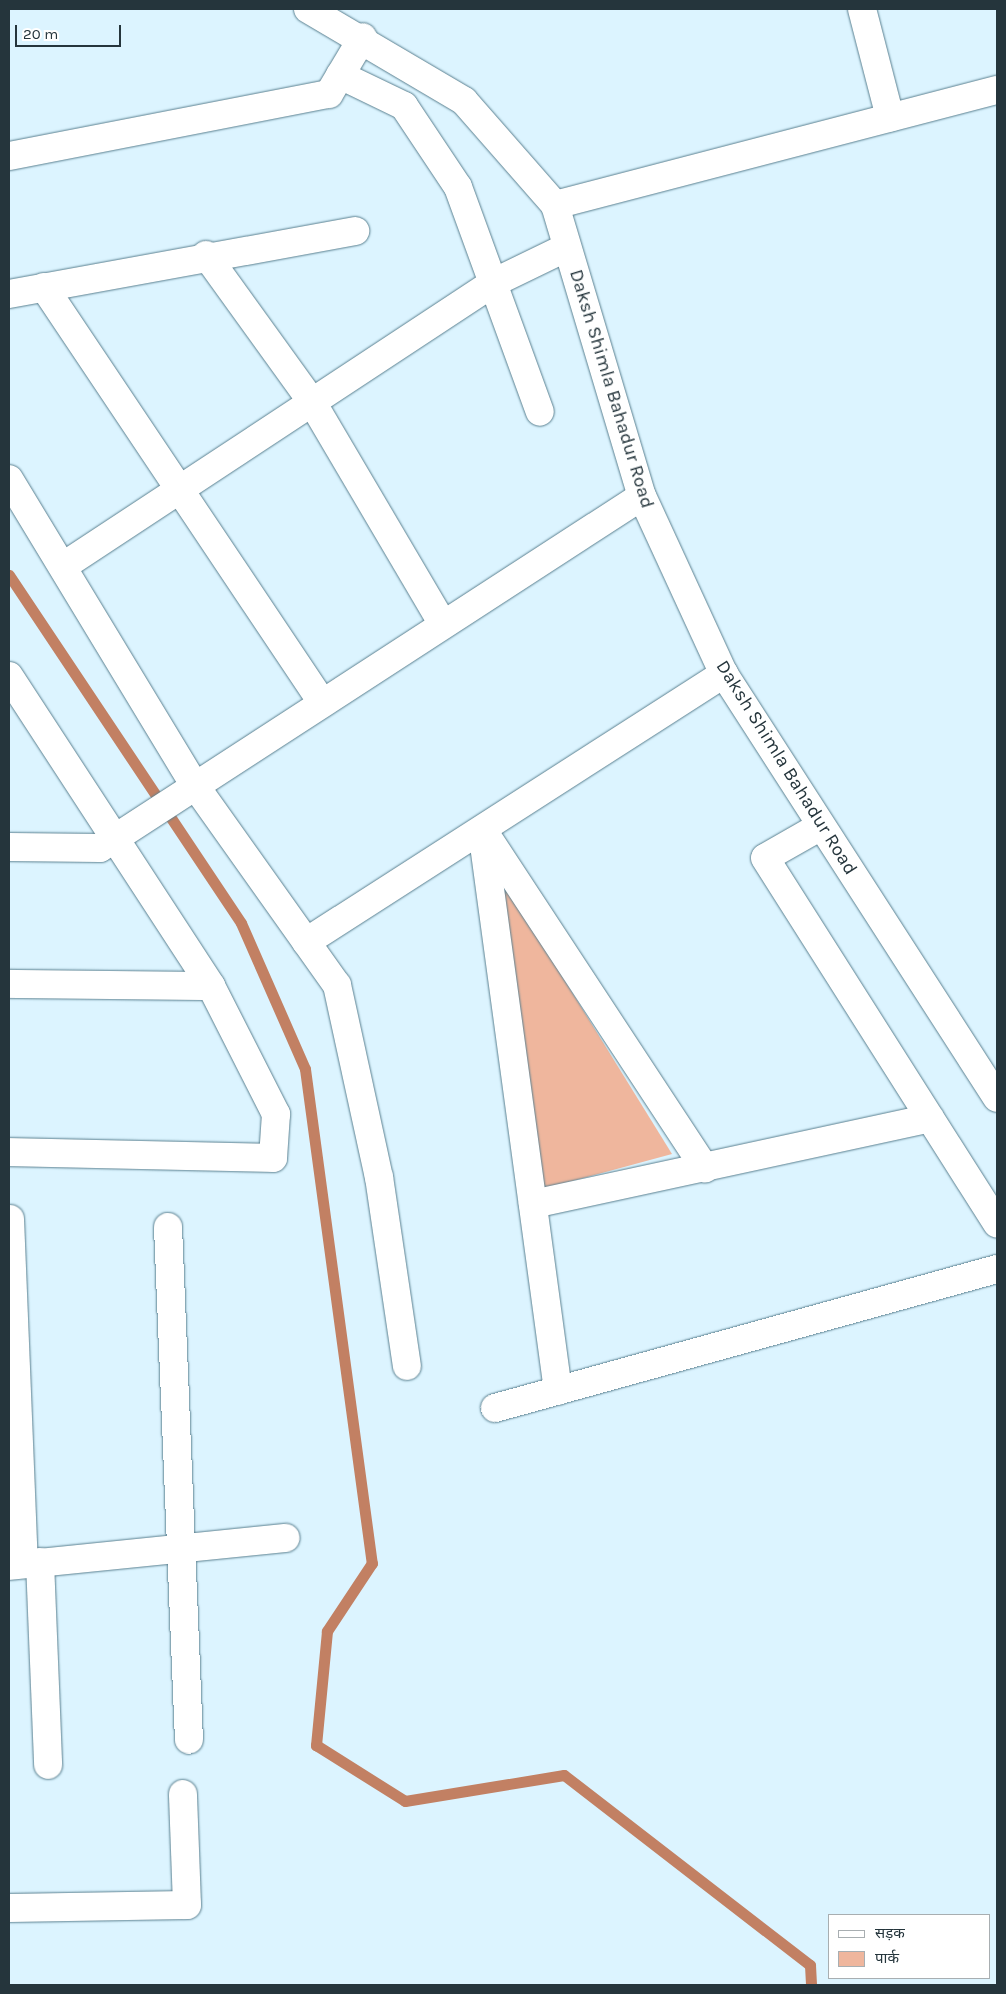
<!DOCTYPE html>
<meta charset="utf-8">
<style>
body{margin:0}
#map{position:relative;width:1006px;height:1994px;overflow:hidden;background:#dcf4ff;font-family:Karla,"Noto Sans Devanagari",sans-serif}
div>[style]{position:absolute}
.green>*{inset:0;background:#efb69d}
.stream>*{height:11px;margin:-5.5px;padding:0 5.5px;transform-origin:5.5px;border-radius:5.5px;background:#c28063}
.roads{filter:drop-shadow(0 0 1px #5a8090) drop-shadow(0 0 1px #5a8090)}
.minor>*{height:28px;margin:-14px;padding:0 14px;transform-origin:14px;border-radius:14px;background:#fff}
span{translate:-50% -50%;white-space:nowrap;text-align:center;line-height:1.15;-webkit-text-stroke:4.5px #fff;paint-order:stroke}
.street-label{font-size:19px;color:#25353c}
.frame{position:absolute;inset:0;border:10px solid #25353c;pointer-events:none}
.legend{position:absolute;left:828px;top:1914px;width:162px;height:65px;box-sizing:border-box;background:#fff;border:1px solid #a8aeb1;margin:0;padding:6px 9px;list-style:none;font-size:15px;color:#25353c}
.legend li{display:flex;align-items:center;gap:10px;height:25px}
.legend b{width:25px;border:1px solid #a8aeb1}
.scale{position:absolute;left:15px;top:25px;width:106px;height:22px;box-sizing:border-box;border:2px solid #25353c;border-top:0;padding-left:6px;font-size:15px;line-height:18px;white-space:nowrap;color:#25353c;-webkit-text-stroke:4px #fff;paint-order:stroke}
</style>
<div id="map">
<div class="green">
<div style="clip-path:polygon(499px 874px,672px 1154px,543px 1189px)"></div>
</div>
<div class="stream">
<div style="left:9px;top:575px;width:418px;rotate:56.3deg"></div>
<div style="left:241px;top:923px;width:159px;rotate:66.3deg"></div>
<div style="left:305px;top:1069px;width:499px;rotate:82.3deg"></div>
<div style="left:372px;top:1563px;width:82px;rotate:123.5deg"></div>
<div style="left:327px;top:1631px;width:115px;rotate:95.5deg"></div>
<div style="left:316px;top:1745px;width:105px;rotate:32.2deg"></div>
<div style="left:405px;top:1801px;width:161px;rotate:-9.3deg"></div>
<div style="left:564px;top:1775px;width:311px;rotate:37.7deg"></div>
<div style="left:810px;top:1965px;width:20px;rotate:87deg"></div>
</div>
<div class="roads">
<div class="minor">
<div style="left:308px;top:9px;width:181px;rotate:30.5deg"></div>
<div style="left:464px;top:101px;width:138px;rotate:48.8deg"></div>
<div style="left:555px;top:205px;width:304px;rotate:73.4deg"></div>
<div style="left:642px;top:496px;width:196px;rotate:65.3deg"></div>
<div style="left:724px;top:674px;width:504px;rotate:57.22deg"></div>
<div style="left:862px;top:9px;width:112px;rotate:75.5deg"></div>
<div style="left:340px;top:75px;width:71px;rotate:25.8deg"></div>
<div style="left:404px;top:106px;width:97px;rotate:56.3deg"></div>
<div style="left:458px;top:187px;width:239px;rotate:70deg"></div>
<div style="left:9px;top:156px;width:326px;rotate:-11deg"></div>
<div style="left:329px;top:94px;width:66px;rotate:-59.2deg"></div>
<div style="left:555px;top:205px;width:457px;rotate:-14.6deg"></div>
<div style="left:206px;top:255px;width:181px;rotate:54.2deg"></div>
<div style="left:312px;top:402px;width:258px;rotate:59.5deg"></div>
<div style="left:44px;top:287px;width:500px;rotate:56.2deg"></div>
<div style="left:9px;top:294px;width:352px;rotate:-10.3deg"></div>
<div style="left:9px;top:479px;width:357px;rotate:58.8deg"></div>
<div style="left:194px;top:784px;width:247px;rotate:54.6deg"></div>
<div style="left:337px;top:985px;width:197px;rotate:77.7deg"></div>
<div style="left:379px;top:1177px;width:191px;rotate:81.6deg"></div>
<div style="left:65px;top:565px;width:513px;rotate:-33.38deg"></div>
<div style="left:493px;top:283px;width:82px;rotate:-25.9deg"></div>
<div style="left:9px;top:676px;width:370px;rotate:56.9deg"></div>
<div style="left:211px;top:986px;width:144px;rotate:63.1deg"></div>
<div style="left:276px;top:1114px;width:44px;rotate:93.9deg"></div>
<div style="left:273px;top:1158px;width:264px;rotate:-178.7deg"></div>
<div style="left:821px;top:826px;width:64px;rotate:150.3deg"></div>
<div style="left:765px;top:858px;width:433px;rotate:57.6deg"></div>
<div style="left:482px;top:830px;width:566px;rotate:82.28deg"></div>
<div style="left:486px;top:835px;width:399px;rotate:56.7deg"></div>
<div style="left:9px;top:847px;width:91px;rotate:0.6deg"></div>
<div style="left:100px;top:848px;width:646px;rotate:-33deg"></div>
<div style="left:306px;top:942px;width:497px;rotate:-32.7deg"></div>
<div style="left:9px;top:984px;width:202px;rotate:0.6deg"></div>
<div style="left:533px;top:1204px;width:406px;rotate:-12.2deg"></div>
<div style="left:10px;top:1219px;width:345px;rotate:87.7deg"></div>
<div style="left:168px;top:1227px;width:513px;rotate:87.66deg"></div>
<div style="left:495px;top:1408px;width:521px;rotate:-15.48deg"></div>
<div style="left:40px;top:1562px;width:203px;rotate:87.7deg"></div>
<div style="left:9px;top:1566px;width:278px;rotate:-5.8deg"></div>
<div style="left:9px;top:1908px;width:178px;rotate:-1deg"></div>
<div style="left:187px;top:1905px;width:111px;rotate:-92.1deg"></div>
</div>
</div>
<div class="street-label">
<span style="left:611px;top:389px;rotate:73deg">Daksh Shimla Bahadur Road</span>
<span style="left:786px;top:768px;rotate:58deg">Daksh Shimla Bahadur Road</span>
</div>
<div class="frame"></div>
<ul class="legend">
<li><b style="height:6px;background:#fff"></b>सड़क</li>
<li><b style="height:14px;background:#efb69d"></b>पार्क</li>
</ul>
<div class="scale">20 m</div>
</div>
